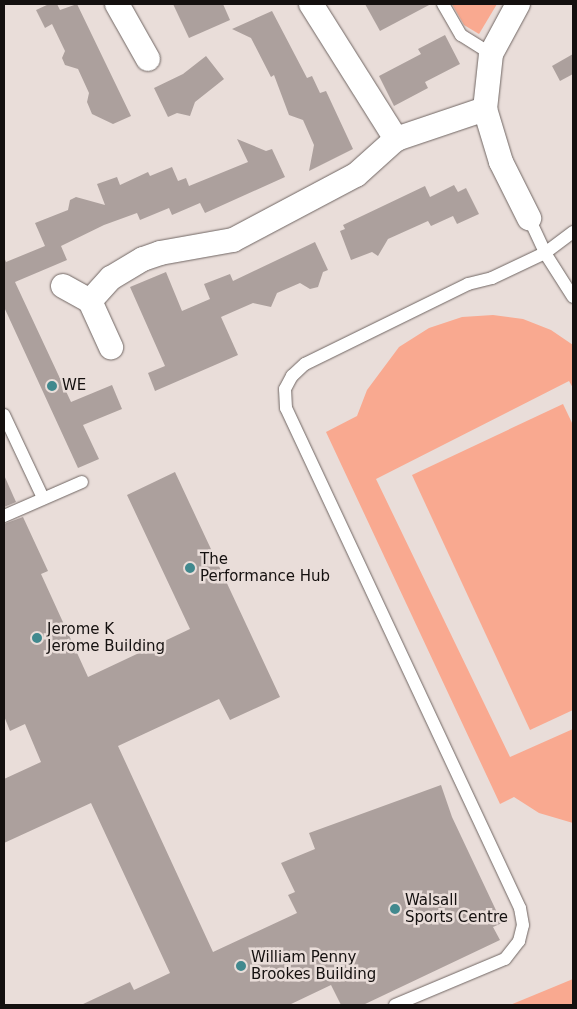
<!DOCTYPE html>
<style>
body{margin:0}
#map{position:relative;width:577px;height:1009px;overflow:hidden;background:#e9ddd9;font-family:"DejaVu Sans",sans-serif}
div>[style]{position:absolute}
.green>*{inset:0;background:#f9a990}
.building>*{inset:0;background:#aca09d}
.roads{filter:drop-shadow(0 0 1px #706663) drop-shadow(0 0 1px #706663)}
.lane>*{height:12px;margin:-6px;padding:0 6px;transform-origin:6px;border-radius:6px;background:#fff}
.street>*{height:24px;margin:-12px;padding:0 12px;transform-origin:12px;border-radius:12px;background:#fff}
.dots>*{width:14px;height:14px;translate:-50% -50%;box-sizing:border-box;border:2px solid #e9ddd9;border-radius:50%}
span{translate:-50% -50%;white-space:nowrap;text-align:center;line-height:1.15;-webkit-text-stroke:5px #e9ddd9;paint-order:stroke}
.poi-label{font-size:15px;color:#14100f}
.left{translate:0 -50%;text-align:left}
.frame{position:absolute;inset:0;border:5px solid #14100f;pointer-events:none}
</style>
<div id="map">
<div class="green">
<div style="clip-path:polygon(452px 4px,497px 4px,479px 34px,464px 25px)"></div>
<div style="clip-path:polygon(493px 315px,523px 319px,551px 330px,573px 345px,573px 388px,569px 381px,376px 479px,510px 757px,573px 729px,573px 823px,539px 813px,514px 797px,500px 804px,326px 432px,357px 416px,367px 390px,399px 347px,429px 328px,462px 317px)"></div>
<div style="clip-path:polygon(563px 404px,573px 425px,573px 710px,530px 730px,412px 475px)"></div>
<div style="clip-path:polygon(573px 979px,573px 1005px,510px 1005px)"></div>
</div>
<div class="building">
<div style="clip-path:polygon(49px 4px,57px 4px,60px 10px,77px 4px,131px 116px,113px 124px,92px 114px,87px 102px,89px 93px,78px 69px,65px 65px,62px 58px,65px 51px,52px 24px,45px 28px,36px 10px)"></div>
<div style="clip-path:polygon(173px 4px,223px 4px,230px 20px,189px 38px)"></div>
<div style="clip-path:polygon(365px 4px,431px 4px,380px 31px)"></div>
<div style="clip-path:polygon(272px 11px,307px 78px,312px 76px,320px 93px,326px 91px,353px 149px,309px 171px,314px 145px,303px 120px,289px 115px,274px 75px,271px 77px,251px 38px,232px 29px)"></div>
<div style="clip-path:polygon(445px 35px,460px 64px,425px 82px,428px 88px,394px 106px,379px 76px,421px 54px,418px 49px)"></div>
<div style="clip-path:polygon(573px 54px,573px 74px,560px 81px,552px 66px)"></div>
<div style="clip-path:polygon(206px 56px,224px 79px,195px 102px,190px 116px,177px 113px,168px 117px,154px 88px,183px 74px)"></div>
<div style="clip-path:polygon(237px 139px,266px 151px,272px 149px,285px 177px,205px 213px,200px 203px,172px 215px,169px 208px,140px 220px,137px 213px,104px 225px,61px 246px,67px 260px,15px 282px,71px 402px,112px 385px,122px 409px,83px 425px,99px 459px,78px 468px,4px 307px,4px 257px,6px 262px,45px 246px,35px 223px,68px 210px,70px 200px,76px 197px,105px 205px,97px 184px,117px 177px,120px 185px,148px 172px,150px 176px,172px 167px,178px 181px,186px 178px,189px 186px,248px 162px)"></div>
<div style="clip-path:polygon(454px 185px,458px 192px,466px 188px,479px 214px,457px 224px,453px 216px,431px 226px,428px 221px,388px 239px,378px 256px,372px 252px,351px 260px,340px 231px,345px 229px,343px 225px,425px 186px,430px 197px)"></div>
<div style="clip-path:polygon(315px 242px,328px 270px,323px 272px,318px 287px,310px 289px,300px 283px,277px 293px,271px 307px,253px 303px,221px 317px,238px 355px,155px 391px,148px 373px,165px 366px,130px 287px,166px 272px,182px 311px,210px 299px,204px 284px,230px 274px,233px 281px)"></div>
<div style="clip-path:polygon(175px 472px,280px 697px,230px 720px,219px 699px,118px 746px,213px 952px,297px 913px,288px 895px,295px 892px,281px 863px,315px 849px,309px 833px,441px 785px,452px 817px,502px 923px,493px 927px,500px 940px,363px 1005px,341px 1005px,331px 985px,289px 1005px,81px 1005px,130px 982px,134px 990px,170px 973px,91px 803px,4px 843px,4px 779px,41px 762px,25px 724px,10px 731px,4px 716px,4px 524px,23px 517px,48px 571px,41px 574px,88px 677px,190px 629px,127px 495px)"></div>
<div style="clip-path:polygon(4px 475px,16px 502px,4px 507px)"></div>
</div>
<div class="roads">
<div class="lane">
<div style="left:443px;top:4px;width:36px;rotate:60deg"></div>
<div style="left:461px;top:35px;width:36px;rotate:32deg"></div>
<div style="left:529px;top:218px;width:38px;rotate:65deg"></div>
<div style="left:545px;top:253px;width:52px;rotate:57.5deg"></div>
<div style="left:4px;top:415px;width:92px;rotate:64.8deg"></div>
<div style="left:4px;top:516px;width:85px;rotate:-23.6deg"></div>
<div style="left:395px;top:1005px;width:119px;rotate:-22.7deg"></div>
<div style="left:505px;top:959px;width:23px;rotate:-52deg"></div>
<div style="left:519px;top:941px;width:16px;rotate:-76deg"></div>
<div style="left:523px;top:925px;width:17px;rotate:-100deg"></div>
<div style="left:520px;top:908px;width:552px;rotate:-115.08deg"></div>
<div style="left:286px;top:408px;width:19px;rotate:-93deg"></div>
<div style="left:285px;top:389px;width:15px;rotate:-62deg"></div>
<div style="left:292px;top:376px;width:18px;rotate:-43deg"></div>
<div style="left:305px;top:364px;width:182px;rotate:-26.1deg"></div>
<div style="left:468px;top:284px;width:25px;rotate:-14deg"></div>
<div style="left:492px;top:278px;width:59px;rotate:-25.3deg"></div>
<div style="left:545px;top:253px;width:35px;rotate:-37deg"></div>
</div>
<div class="street">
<div style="left:117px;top:4px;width:63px;rotate:60.6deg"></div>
<div style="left:311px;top:4px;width:160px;rotate:57.8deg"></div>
<div style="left:518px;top:4px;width:57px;rotate:118.4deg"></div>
<div style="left:491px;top:54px;width:55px;rotate:96.2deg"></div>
<div style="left:485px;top:109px;width:55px;rotate:73.2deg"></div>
<div style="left:501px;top:162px;width:63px;rotate:63.4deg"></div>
<div style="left:63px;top:286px;width:31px;rotate:29deg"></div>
<div style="left:90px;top:301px;width:51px;rotate:65.5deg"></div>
<div style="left:90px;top:301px;width:31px;rotate:-48deg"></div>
<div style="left:111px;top:278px;width:37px;rotate:-31deg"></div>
<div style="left:143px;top:259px;width:18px;rotate:-19deg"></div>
<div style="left:160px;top:253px;width:74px;rotate:-10.1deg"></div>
<div style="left:233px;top:240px;width:139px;rotate:-27.9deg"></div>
<div style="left:356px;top:175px;width:54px;rotate:-42deg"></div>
<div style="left:396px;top:139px;width:94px;rotate:-18.6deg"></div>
</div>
</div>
<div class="dots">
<div style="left:52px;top:386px;background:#41898e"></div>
<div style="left:190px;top:568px;background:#41898e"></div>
<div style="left:37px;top:638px;background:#41898e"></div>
<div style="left:395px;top:909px;background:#41898e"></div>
<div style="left:241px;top:966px;background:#41898e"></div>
</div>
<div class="poi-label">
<span class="left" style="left:62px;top:386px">WE</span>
<span class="left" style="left:200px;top:568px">The<br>Performance Hub</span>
<span class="left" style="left:47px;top:638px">Jerome K<br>Jerome Building</span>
<span class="left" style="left:405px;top:909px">Walsall<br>Sports Centre</span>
<span class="left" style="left:251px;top:966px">William Penny<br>Brookes Building</span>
</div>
<div class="frame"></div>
</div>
